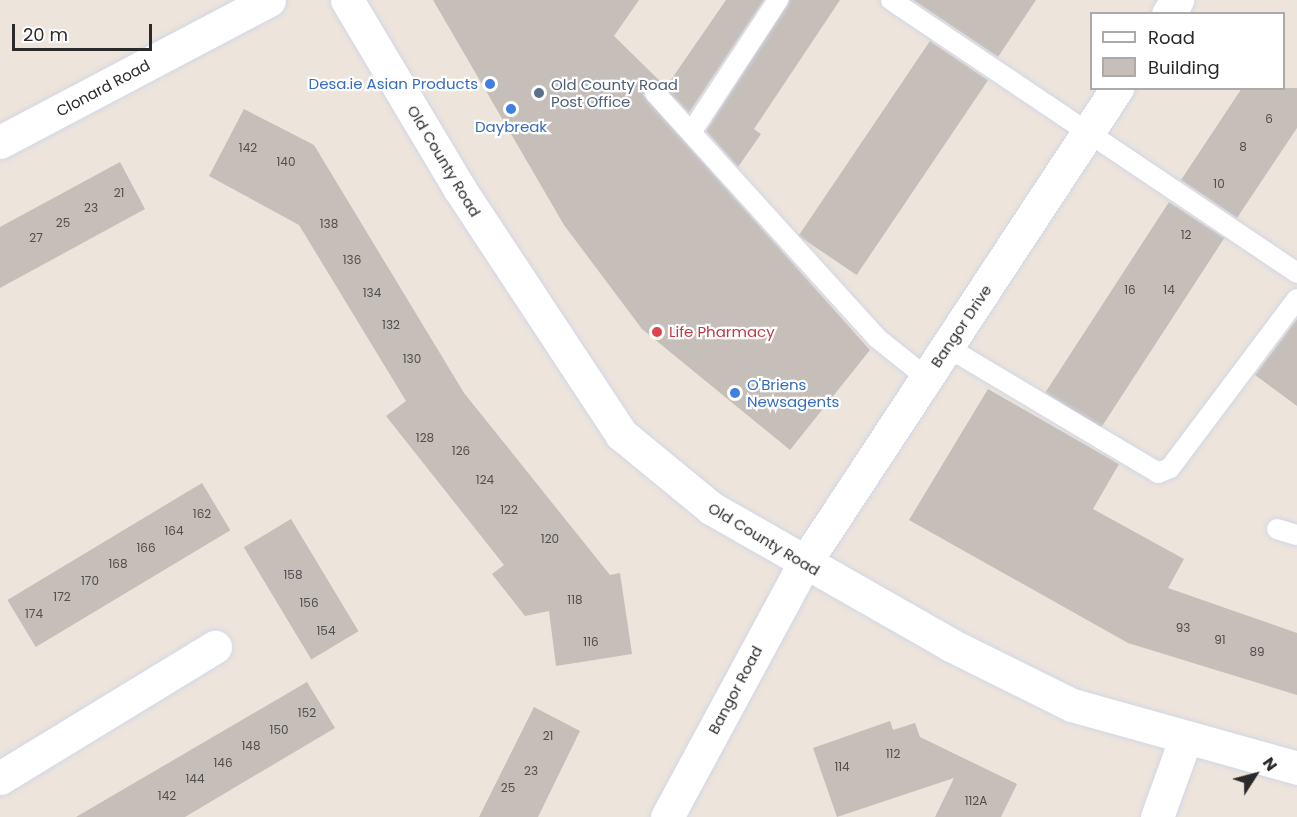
<!DOCTYPE html>
<style>
body{margin:0}
#map{position:relative;width:1297px;height:817px;overflow:hidden;background:#ede4dc;font-family:Poppins,sans-serif}
div>[style]{position:absolute}
.building>*{inset:0;background:#c5beb9;transform-origin:0 0}
.roads{filter:drop-shadow(0 0 2px #d1d7e4) drop-shadow(0 0 2px #d1d7e4)}
.service>*{height:20px;margin:-10px;padding:0 10px;transform-origin:10px;border-radius:10px;background:#fff}
.minor>*{height:33px;margin:-16.5px;padding:0 16.5px;transform-origin:16.5px;border-radius:16.5px;background:#fff}
.dots>*{width:16px;height:16px;translate:-50% -50%;box-sizing:border-box;border:3px solid #fff;border-radius:50%}
span{translate:-50% -50%;white-space:nowrap;text-align:center;line-height:1.15;-webkit-text-stroke:4.5px #fff;paint-order:stroke}
.number-label{font-size:12px;color:#514f4e}
.number-label span{-webkit-text-stroke-width:0}
.shop-label{font-size:15px;color:#366cbe}
.right{translate:-100% -50%;text-align:right}
.left{translate:0 -50%;text-align:left}
.service-label{font-size:15px;color:#4e5e75}
.street-label{font-size:15px;color:#2a2a2a}
.health-label{font-size:15px;color:#be3a42}
.legend{position:absolute;left:1090px;top:12px;width:195px;height:78px;box-sizing:border-box;background:#fff;border:2px solid #aaa;margin:0;padding:8px 10px;list-style:none;font-size:18px;color:#2a2a2a}
.legend li{display:flex;align-items:center;gap:12px;height:30px}
.legend b{width:30px;border:2px solid #aaa}
.north{position:absolute;left:1225px;top:745px;width:60px;height:60px;-webkit-text-stroke:4px #fff;paint-order:stroke;rotate:54deg;font-size:16px;font-weight:700;line-height:24px;text-align:center;color:#2a2a2a}
.north::after{content:'';display:block;margin:auto;width:21px;height:27px;background:#2a2a2a;clip-path:polygon(50% 0,100% 100%,50% 72%,0 100%)}
.scale{position:absolute;left:12px;top:24px;width:140px;height:27px;box-sizing:border-box;border:3px solid #2a2a2a;border-top:0;padding-left:8px;font-size:18px;line-height:21px;white-space:nowrap;color:#2a2a2a;-webkit-text-stroke:4px #fff;paint-order:stroke}
</style>
<div id="map">
<div class="building">
<div style="clip-path:polygon(433px 0,639px 0,614px 36px,666px 87px,726px 0,764px 0,689px 113px,659px 82px,647px 84px,643px 95px,870px 350px,790px 450px,642px 329px,564px 225px)"></div>
<div style="clip-path:polygon(790px 0,840px 0,754px 129px,761px 134px,738px 167px,706px 131px)"></div>
<div style="clip-path:polygon(913px 0,1036px 0,998px 57px)"></div>
<div style="left:930px;top:41px;width:70px;height:235px;rotate:34deg"></div>
<div style="clip-path:polygon(1242px 88px,1297px 88px,1297px 128px,1237px 218px,1181px 180px)"></div>
<div style="clip-path:polygon(244px 109px,314px 145px,464px 393px,610px 575px,620px 573px,632px 654px,556px 666px,549px 611px,525px 616px,492px 574px,504px 565px,386px 416px,406px 401px,299px 225px,209px 176px)"></div>
<div style="clip-path:polygon(120px 162px,145px 209px,0 288px,0 227px)"></div>
<div style="left:1169px;top:202px;width:66px;height:227px;rotate:33deg"></div>
<div style="clip-path:polygon(1297px 319px,1297px 406px,1255px 375px)"></div>
<div style="clip-path:polygon(988px 389px,1119px 464px,1093px 509px,1184px 559px,1168px 588px,1297px 633px,1297px 695px,1128px 643px,909px 520px)"></div>
<div style="left:202px;top:483px;width:55px;height:227px;rotate:59deg"></div>
<div style="left:291px;top:519px;width:131px;height:55px;rotate:59deg"></div>
<div style="clip-path:polygon(307px 682px,335px 728px,185px 817px,76px 817px)"></div>
<div style="clip-path:polygon(534px 707px,580px 731px,538px 817px,479px 817px)"></div>
<div style="clip-path:polygon(890px 721px,893px 730px,915px 723px,920px 737px,1017px 784px,1001px 817px,935px 817px,954px 778px,837px 817px,813px 748px)"></div>
</div>
<div class="roads">
<div class="service">
<div style="left:891px;top:0;width:489px;rotate:33.9deg"></div>
<div style="left:655px;top:93px;width:331px;rotate:47.8deg"></div>
<div style="left:877px;top:338px;width:64px;rotate:38.7deg"></div>
<div style="left:692px;top:131px;width:157px;rotate:-56.7deg"></div>
<div style="left:947px;top:347px;width:246px;rotate:30.8deg"></div>
<div style="left:1158px;top:473px;width:13px;rotate:-23deg"></div>
<div style="left:1170px;top:468px;width:211px;rotate:-53.1deg"></div>
<div style="left:1277px;top:529px;width:21px;rotate:17deg"></div>
</div>
<div class="minor">
<div style="left:347px;top:0;width:219px;rotate:59.2deg"></div>
<div style="left:459px;top:188px;width:295px;rotate:56.6deg"></div>
<div style="left:621px;top:434px;width:117px;rotate:39.4deg"></div>
<div style="left:711px;top:508px;width:276px;rotate:29.7deg"></div>
<div style="left:951px;top:645px;width:135px;rotate:26.4deg"></div>
<div style="left:1072px;top:705px;width:234px;rotate:15.6deg"></div>
<div style="left:1168px;top:14px;width:17px;rotate:-57deg"></div>
<div style="left:0;top:142px;width:304px;rotate:-27.8deg"></div>
<div style="left:0;top:778px;width:252px;rotate:-31.4deg"></div>
<div style="left:667px;top:817px;width:288px;rotate:-61.6deg"></div>
<div style="left:804px;top:564px;width:570px;rotate:-56.67deg"></div>
<div style="left:1157px;top:817px;width:85px;rotate:-70.1deg"></div>
</div>
</div>
<div class="dots">
<div style="left:490px;top:84px;background:#3f7fe0"></div>
<div style="left:539px;top:93px;background:#5c6f8a"></div>
<div style="left:511px;top:109px;background:#3f7fe0"></div>
<div style="left:657px;top:332px;background:#e0444e"></div>
<div style="left:735px;top:393px;background:#3f7fe0"></div>
</div>
<div class="number-label">
<span style="left:1269px;top:119px">6</span>
<span style="left:1243px;top:147px">8</span>
<span style="left:248px;top:148px">142</span>
<span style="left:286px;top:162px">140</span>
<span style="left:1219px;top:184px">10</span>
<span style="left:119px;top:193px">21</span>
<span style="left:91px;top:208px">23</span>
<span style="left:63px;top:223px">25</span>
<span style="left:329px;top:224px">138</span>
<span style="left:1186px;top:235px">12</span>
<span style="left:36px;top:238px">27</span>
<span style="left:352px;top:260px">136</span>
<span style="left:1130px;top:290px">16</span>
<span style="left:1169px;top:290px">14</span>
<span style="left:372px;top:293px">134</span>
<span style="left:391px;top:325px">132</span>
<span style="left:412px;top:359px">130</span>
<span style="left:425px;top:438px">128</span>
<span style="left:461px;top:451px">126</span>
<span style="left:485px;top:480px">124</span>
<span style="left:509px;top:510px">122</span>
<span style="left:202px;top:514px">162</span>
<span style="left:174px;top:531px">164</span>
<span style="left:550px;top:539px">120</span>
<span style="left:146px;top:548px">166</span>
<span style="left:118px;top:564px">168</span>
<span style="left:293px;top:575px">158</span>
<span style="left:90px;top:581px">170</span>
<span style="left:62px;top:597px">172</span>
<span style="left:575px;top:600px">118</span>
<span style="left:309px;top:603px">156</span>
<span style="left:34px;top:614px">174</span>
<span style="left:1183px;top:628px">93</span>
<span style="left:326px;top:631px">154</span>
<span style="left:1220px;top:640px">91</span>
<span style="left:591px;top:642px">116</span>
<span style="left:1257px;top:652px">89</span>
<span style="left:307px;top:713px">152</span>
<span style="left:279px;top:730px">150</span>
<span style="left:548px;top:736px">21</span>
<span style="left:251px;top:746px">148</span>
<span style="left:893px;top:754px">112</span>
<span style="left:223px;top:763px">146</span>
<span style="left:842px;top:767px">114</span>
<span style="left:531px;top:771px">23</span>
<span style="left:195px;top:779px">144</span>
<span style="left:508px;top:788px">25</span>
<span style="left:167px;top:796px">142</span>
<span style="left:976px;top:801px">112A</span>
</div>
<div class="shop-label">
<span class="right" style="left:478px;top:84px">Desa.ie Asian Products</span>
<span style="left:511px;top:127px">Daybreak</span>
<span class="left" style="left:747px;top:393px">O'Briens<br>Newsagents</span>
</div>
<div class="service-label">
<span class="left" style="left:551px;top:93px">Old County Road<br>Post Office</span>
</div>
<div class="street-label">
<span style="left:103px;top:88px;rotate:-28deg">Clonard Road</span>
<span style="left:444px;top:161px;rotate:59deg">Old County Road</span>
<span style="left:961px;top:326px;rotate:-56deg">Bangor Drive</span>
<span style="left:764px;top:539px;rotate:31deg">Old County Road</span>
<span style="left:735px;top:690px;rotate:-62deg">Bangor Road</span>
</div>
<div class="health-label">
<span class="left" style="left:669px;top:332px">Life Pharmacy</span>
</div>
<ul class="legend">
<li><b style="height:8px;background:#fff"></b>Road</li>
<li><b style="height:16px;background:#c5beb9"></b>Building</li>
</ul>
<div class="north">N</div>
<div class="scale">20 m</div>
</div>
